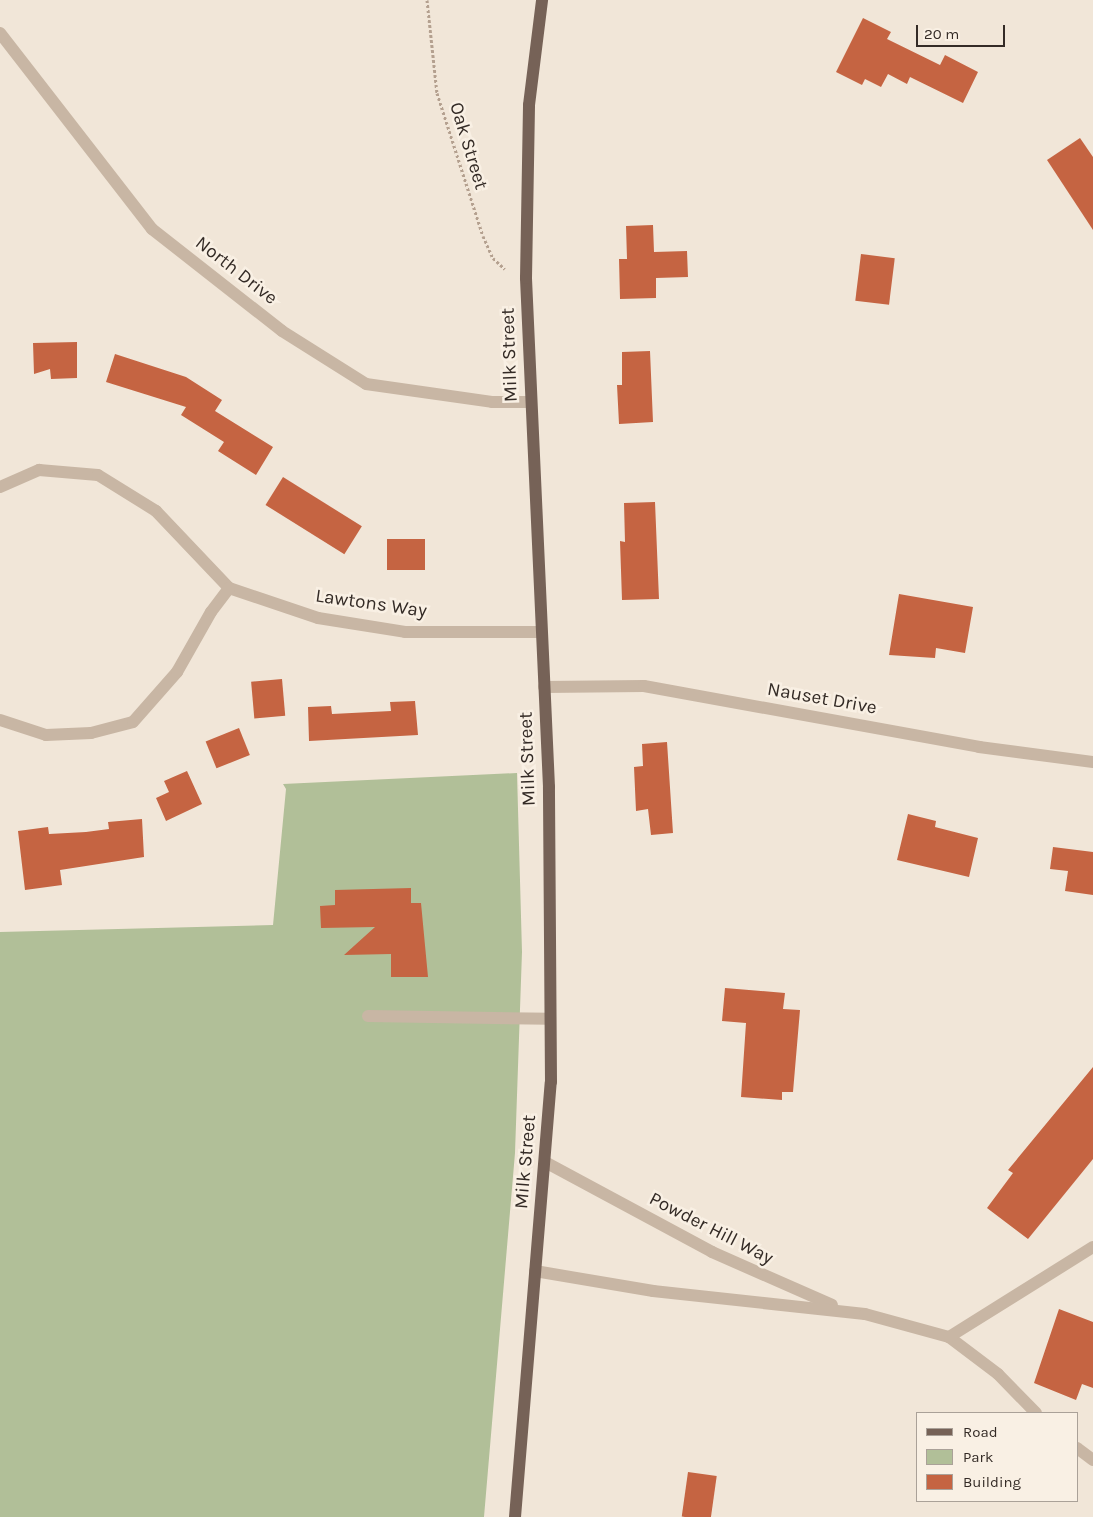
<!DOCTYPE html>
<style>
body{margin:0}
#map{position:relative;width:1093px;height:1517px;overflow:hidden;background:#f1e6d8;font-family:Karla,sans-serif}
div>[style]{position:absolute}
.green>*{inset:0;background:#b1bf98}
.building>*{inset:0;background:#c56442;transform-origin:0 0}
.path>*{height:3px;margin-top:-1.5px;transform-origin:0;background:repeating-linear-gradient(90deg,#b4a08f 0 2.5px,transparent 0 5px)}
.minor>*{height:12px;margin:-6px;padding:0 6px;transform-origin:6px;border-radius:6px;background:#c8b6a4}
.major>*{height:12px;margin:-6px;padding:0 6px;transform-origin:6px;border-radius:6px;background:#766257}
span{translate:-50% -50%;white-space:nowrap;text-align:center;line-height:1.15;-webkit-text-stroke:5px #f9f0e4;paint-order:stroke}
.street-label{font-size:19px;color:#342b26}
.legend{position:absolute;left:916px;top:1412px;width:162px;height:90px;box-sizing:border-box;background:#f9f0e4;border:1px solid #aaa198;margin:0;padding:6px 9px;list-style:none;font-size:15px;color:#342b26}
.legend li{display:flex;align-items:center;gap:10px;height:25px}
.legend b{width:25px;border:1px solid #aaa198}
.scale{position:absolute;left:916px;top:25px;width:89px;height:22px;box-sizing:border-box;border:2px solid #342b26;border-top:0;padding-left:6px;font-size:15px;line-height:18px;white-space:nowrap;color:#342b26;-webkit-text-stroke:4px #f9f0e4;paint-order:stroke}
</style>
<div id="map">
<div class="green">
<div style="clip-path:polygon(517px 773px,522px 952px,515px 1153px,484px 1517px,0 1517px,0 932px,273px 925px,286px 789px,283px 784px)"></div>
</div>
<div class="building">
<div style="clip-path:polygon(863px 18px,891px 32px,887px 39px,940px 65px,945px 55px,978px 72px,963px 103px,910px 77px,907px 84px,888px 74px,881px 87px,865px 79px,862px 85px,836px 72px)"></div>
<div style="clip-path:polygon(1080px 138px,1093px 157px,1093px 230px,1047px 160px)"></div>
<div style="clip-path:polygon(653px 225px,654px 252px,687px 251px,688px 277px,656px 278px,656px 298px,620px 299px,619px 259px,627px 259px,626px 226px)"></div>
<div style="left:861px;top:254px;width:34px;height:47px;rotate:7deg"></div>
<div style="clip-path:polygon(77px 342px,77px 378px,51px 379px,50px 369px,34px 374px,33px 343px)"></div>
<div style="clip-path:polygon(650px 351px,653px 422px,619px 424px,617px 385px,622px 385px,622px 352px)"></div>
<div style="clip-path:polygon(115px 354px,186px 377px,222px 400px,215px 411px,273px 447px,256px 475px,218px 451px,224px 442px,181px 415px,186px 407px,106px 382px)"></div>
<div style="left:283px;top:477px;width:93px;height:33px;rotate:32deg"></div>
<div style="clip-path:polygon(655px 502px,659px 599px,622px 600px,620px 541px,625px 542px,624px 503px)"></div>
<div style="left:425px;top:539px;width:31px;height:38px;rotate:90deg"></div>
<div style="clip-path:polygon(899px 594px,973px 607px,965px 653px,936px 648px,935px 658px,889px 655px)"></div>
<div style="left:282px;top:679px;width:37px;height:31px;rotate:85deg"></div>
<div style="clip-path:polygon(415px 701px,418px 735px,309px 741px,308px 707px,331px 706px,332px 714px,391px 711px,390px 702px)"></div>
<div style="left:239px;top:728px;width:29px;height:36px;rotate:68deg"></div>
<div style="clip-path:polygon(667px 742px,673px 833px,651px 835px,648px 809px,636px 811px,634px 767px,643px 766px,642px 744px)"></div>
<div style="clip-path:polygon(187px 771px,202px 804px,166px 821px,156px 798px,169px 792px,164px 781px)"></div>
<div style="clip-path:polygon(908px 814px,936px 821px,935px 827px,978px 838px,969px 877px,897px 860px)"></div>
<div style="clip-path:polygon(142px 819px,144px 857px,60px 870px,62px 885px,25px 890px,18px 831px,48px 827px,49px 834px,86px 832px,109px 829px,108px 822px)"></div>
<div style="clip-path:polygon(1053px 847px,1093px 852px,1093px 895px,1065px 891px,1068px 871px,1050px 869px)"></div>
<div style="clip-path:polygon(411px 888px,411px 903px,421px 903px,428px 977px,391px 977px,391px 954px,344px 955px,375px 927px,321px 928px,320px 906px,335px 905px,335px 890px)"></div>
<div style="clip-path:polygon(725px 988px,785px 993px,783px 1009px,800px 1010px,793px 1092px,782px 1092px,782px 1100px,741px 1097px,746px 1023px,722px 1021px)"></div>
<div style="clip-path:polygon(1093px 1067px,1093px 1159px,1028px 1239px,987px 1208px,1013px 1173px,1008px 1170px)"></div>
<div style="clip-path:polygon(1059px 1309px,1093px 1322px,1093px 1388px,1082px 1384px,1076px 1400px,1034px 1383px)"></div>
<div style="left:688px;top:1472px;width:29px;height:45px;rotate:8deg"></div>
</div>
<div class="path">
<div style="left:427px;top:0;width:94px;rotate:83.9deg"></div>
<div style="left:437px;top:93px;width:150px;rotate:72.2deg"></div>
<div style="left:483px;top:236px;width:24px;rotate:66deg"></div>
<div style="left:493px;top:258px;width:16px;rotate:43deg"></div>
</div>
<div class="minor">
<div style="left:0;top:33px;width:248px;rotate:52.2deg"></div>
<div style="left:152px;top:229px;width:165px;rotate:38.1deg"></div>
<div style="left:282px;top:331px;width:99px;rotate:32.2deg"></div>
<div style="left:366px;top:384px;width:127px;rotate:8.1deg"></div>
<div style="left:492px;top:402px;width:39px"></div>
<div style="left:0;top:487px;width:43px;rotate:-23.6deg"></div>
<div style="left:39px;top:470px;width:59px;rotate:4.8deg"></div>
<div style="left:98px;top:475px;width:68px;rotate:31.8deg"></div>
<div style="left:156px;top:511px;width:106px;rotate:46.5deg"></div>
<div style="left:229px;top:588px;width:94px;rotate:18.6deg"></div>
<div style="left:318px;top:618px;width:88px;rotate:9.1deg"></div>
<div style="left:405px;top:632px;width:136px"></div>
<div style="left:544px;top:687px;width:100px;rotate:-0.6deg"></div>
<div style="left:644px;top:686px;width:341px;rotate:10.3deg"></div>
<div style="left:979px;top:747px;width:115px;rotate:7.5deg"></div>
<div style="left:0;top:720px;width:48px;rotate:18.1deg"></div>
<div style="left:46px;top:735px;width:45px;rotate:-2.5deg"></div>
<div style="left:91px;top:733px;width:43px;rotate:-14.7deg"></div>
<div style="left:133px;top:722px;width:67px;rotate:-48.7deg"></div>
<div style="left:177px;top:672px;width:69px;rotate:-60.5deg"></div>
<div style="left:211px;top:612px;width:30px;rotate:-53deg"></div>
<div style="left:368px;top:1016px;width:182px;rotate:0.9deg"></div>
<div style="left:545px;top:1162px;width:190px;rotate:28.3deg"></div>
<div style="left:712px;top:1252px;width:131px;rotate:23.8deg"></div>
<div style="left:535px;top:1271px;width:120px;rotate:9.6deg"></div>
<div style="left:653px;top:1291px;width:213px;rotate:6.2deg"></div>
<div style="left:865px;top:1314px;width:87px;rotate:15.3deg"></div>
<div style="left:1036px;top:1413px;width:54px;rotate:-134.3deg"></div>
<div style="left:998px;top:1374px;width:61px;rotate:-142.9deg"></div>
<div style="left:949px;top:1337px;width:170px;rotate:-32deg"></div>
<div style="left:1077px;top:1448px;width:20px;rotate:37deg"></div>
</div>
<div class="major">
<div style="left:515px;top:1517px;width:436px;rotate:-85.3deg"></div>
<div style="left:551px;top:1082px;width:295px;rotate:-90.4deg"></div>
<div style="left:549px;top:787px;width:510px;rotate:-92.59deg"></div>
<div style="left:526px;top:278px;width:173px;rotate:-89deg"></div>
<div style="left:529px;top:105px;width:106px;rotate:-82.9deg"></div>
</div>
<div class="street-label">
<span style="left:468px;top:146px;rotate:73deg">Oak Street</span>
<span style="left:236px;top:271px;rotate:38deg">North Drive</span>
<span style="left:510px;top:355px;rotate:-92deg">Milk Street</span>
<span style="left:371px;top:604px;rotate:8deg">Lawtons Way</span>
<span style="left:822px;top:699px;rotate:10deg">Nauset Drive</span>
<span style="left:528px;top:759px;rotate:-92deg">Milk Street</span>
<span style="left:526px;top:1162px;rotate:-85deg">Milk Street</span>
<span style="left:711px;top:1229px;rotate:27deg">Powder Hill Way</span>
</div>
<ul class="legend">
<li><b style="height:6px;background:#766257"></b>Road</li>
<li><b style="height:14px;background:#b1bf98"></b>Park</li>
<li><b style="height:14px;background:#c56442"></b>Building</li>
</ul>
<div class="scale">20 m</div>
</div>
